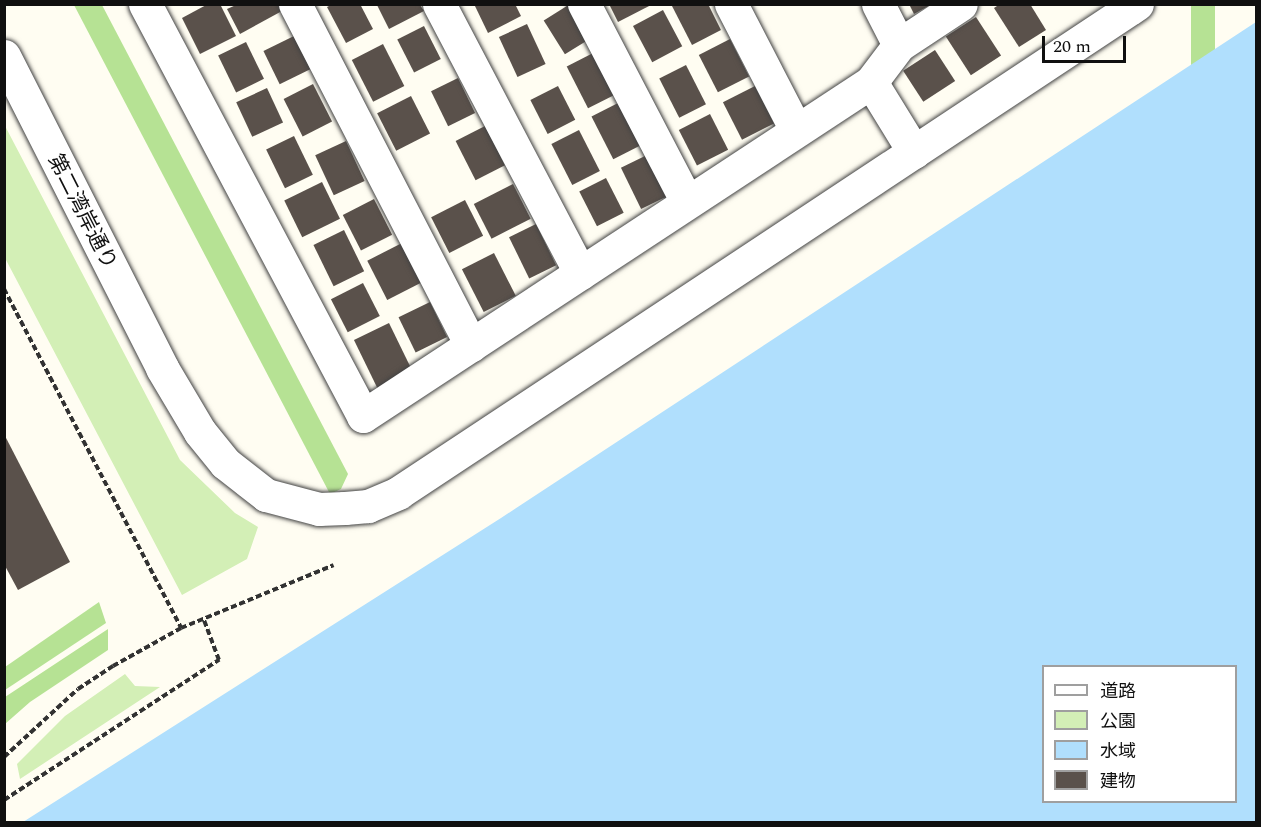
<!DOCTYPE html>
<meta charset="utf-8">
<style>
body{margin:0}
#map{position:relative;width:1261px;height:827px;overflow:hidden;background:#fffdf2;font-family:Spectral,"Noto Sans JP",serif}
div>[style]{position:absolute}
.green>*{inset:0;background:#d3efb6}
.forest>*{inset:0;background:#b6e294;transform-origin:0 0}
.water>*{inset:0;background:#b0dffd}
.building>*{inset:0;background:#5a514b;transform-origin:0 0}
.path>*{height:4px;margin-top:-2px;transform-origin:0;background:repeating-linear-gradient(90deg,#323232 0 6px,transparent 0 9px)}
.roads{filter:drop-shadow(0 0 2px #434343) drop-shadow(0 0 2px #434343)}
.minor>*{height:33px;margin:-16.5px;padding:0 16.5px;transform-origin:16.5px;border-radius:16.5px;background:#fff}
span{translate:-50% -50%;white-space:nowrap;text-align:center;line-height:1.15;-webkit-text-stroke:6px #fff;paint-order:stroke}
.street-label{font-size:21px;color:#101010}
.frame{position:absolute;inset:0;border:6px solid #101010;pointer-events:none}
.legend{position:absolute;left:1042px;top:665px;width:195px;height:138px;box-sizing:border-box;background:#fff;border:2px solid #9f9f9f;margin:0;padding:8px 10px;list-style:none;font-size:18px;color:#101010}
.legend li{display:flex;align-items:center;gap:12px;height:30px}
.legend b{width:30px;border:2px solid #9f9f9f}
.scale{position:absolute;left:1042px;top:36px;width:84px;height:27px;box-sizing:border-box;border:3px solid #101010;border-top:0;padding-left:8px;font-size:18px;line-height:21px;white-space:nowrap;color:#101010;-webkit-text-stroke:4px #fff;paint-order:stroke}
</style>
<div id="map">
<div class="green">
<div style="clip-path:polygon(4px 124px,180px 460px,235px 513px,258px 527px,247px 559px,182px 595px,5px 258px)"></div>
<div style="clip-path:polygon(125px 674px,135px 686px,160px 687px,20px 779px,17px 764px,65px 716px)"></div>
</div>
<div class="forest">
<div style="clip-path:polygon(74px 5px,102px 5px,348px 474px,341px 489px,330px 494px)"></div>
<div style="left:1191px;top:5px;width:24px;height:932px"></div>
<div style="clip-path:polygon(99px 602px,106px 623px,5px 690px,5px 667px)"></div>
<div style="clip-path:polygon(108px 629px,108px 650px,30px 702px,5px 724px,5px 697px)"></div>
</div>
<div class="water">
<div style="clip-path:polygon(evenodd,1256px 22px,1256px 822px,23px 822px,501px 518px,1256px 22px,1044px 666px,1236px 666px,1236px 802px,1044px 802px,1044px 666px)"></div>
</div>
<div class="building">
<div style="clip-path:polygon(208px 4px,220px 4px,236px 36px,200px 54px,182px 18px)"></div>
<div style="clip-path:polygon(333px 4px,360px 4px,373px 29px,346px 43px,327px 7px)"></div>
<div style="clip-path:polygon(474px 4px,515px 4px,521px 16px,488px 33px)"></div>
<div style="left:570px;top:4px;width:40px;height:31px;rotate:58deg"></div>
<div style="clip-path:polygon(609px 4px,653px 4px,618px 22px)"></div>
<div style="clip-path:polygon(676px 4px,708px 4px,721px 30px,692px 45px,672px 6px)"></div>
<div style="clip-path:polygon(909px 4px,932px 4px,914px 14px)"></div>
<div style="clip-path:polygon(1000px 4px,1030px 4px,1046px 30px,1019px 47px,994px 8px)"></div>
<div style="clip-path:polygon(236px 5px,278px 5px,282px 11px,240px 34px,227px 9px)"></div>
<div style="clip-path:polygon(377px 5px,420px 5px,424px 11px,389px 29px)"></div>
<div style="left:663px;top:10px;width:41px;height:34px;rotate:62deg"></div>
<div style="left:976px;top:17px;width:46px;height:36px;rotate:57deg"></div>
<div style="left:527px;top:24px;width:44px;height:31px;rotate:65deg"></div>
<div style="left:424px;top:26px;width:37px;height:30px;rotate:63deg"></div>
<div style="left:294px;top:36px;width:37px;height:34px;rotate:64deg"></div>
<div style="left:730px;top:39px;width:42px;height:35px;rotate:63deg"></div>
<div style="left:246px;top:42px;width:41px;height:31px;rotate:64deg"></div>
<div style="left:383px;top:44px;width:47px;height:35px;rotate:63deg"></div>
<div style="left:935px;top:50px;width:37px;height:38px;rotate:57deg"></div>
<div style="left:597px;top:51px;width:47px;height:34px;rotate:63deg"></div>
<div style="left:686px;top:65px;width:44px;height:30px;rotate:63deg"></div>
<div style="left:458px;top:78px;width:39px;height:30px;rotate:64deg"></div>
<div style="left:313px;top:84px;width:42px;height:33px;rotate:63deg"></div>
<div style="left:558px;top:86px;width:38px;height:31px;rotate:63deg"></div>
<div style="left:755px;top:86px;width:42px;height:36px;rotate:63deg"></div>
<div style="left:267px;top:88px;width:38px;height:34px;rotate:65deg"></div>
<div style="left:411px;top:96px;width:42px;height:38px;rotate:63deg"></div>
<div style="left:620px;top:102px;width:48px;height:32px;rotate:63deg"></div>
<div style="left:710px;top:114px;width:40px;height:35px;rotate:63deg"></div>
<div style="left:485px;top:126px;width:44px;height:33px;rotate:63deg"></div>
<div style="left:579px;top:130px;width:46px;height:31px;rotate:63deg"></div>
<div style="left:294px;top:136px;width:43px;height:31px;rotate:64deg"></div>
<div style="left:346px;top:141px;width:44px;height:34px;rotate:65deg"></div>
<div style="left:647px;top:155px;width:46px;height:29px;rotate:64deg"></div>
<div style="left:606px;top:178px;width:39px;height:30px;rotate:63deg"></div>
<div style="left:322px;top:182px;width:41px;height:42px;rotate:64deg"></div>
<div style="left:513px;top:184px;width:39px;height:44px;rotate:63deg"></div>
<div style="left:374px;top:199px;width:40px;height:35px;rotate:63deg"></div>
<div style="left:465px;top:200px;width:40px;height:38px;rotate:63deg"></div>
<div style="left:536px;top:224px;width:46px;height:30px;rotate:64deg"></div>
<div style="left:344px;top:230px;width:46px;height:34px;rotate:64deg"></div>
<div style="left:402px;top:243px;width:44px;height:39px;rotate:63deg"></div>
<div style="left:494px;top:253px;width:48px;height:36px;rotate:63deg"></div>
<div style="left:363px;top:283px;width:37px;height:36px;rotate:63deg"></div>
<div style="left:430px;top:302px;width:39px;height:35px;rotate:64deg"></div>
<div style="left:389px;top:323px;width:55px;height:39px;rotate:64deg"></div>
<div style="clip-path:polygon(4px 434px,70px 562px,18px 590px,4px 564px)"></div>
</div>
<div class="path">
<div style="left:4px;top:289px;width:382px;rotate:62.4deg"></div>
<div style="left:4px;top:757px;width:100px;rotate:-42.6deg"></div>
<div style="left:78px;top:689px;width:42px;rotate:-33.3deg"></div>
<div style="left:113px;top:666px;width:78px;rotate:-29.2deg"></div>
<div style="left:181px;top:628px;width:165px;rotate:-22.4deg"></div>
<div style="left:4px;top:800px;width:257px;rotate:-33.1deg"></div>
<div style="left:219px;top:660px;width:43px;rotate:-110.6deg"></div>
</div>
<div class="roads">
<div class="minor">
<div style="left:145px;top:4px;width:466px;rotate:62.1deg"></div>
<div style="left:363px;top:416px;width:608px;rotate:-33.32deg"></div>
<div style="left:295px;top:4px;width:384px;rotate:62.7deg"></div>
<div style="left:439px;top:4px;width:304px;rotate:62.3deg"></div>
<div style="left:584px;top:4px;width:223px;rotate:62.5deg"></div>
<div style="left:731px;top:4px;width:142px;rotate:62.7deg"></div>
<div style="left:878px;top:4px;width:46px;rotate:62.9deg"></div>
<div style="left:4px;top:56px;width:350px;rotate:63.1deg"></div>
<div style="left:162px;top:368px;width:74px;rotate:59.3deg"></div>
<div style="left:200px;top:432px;width:40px;rotate:51deg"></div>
<div style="left:225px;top:463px;width:52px;rotate:38deg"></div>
<div style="left:266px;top:495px;width:55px;rotate:14.8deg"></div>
<div style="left:319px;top:509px;width:26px;rotate:-2deg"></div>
<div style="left:345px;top:508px;width:23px;rotate:-5deg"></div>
<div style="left:368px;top:506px;width:33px;rotate:-23deg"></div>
<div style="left:398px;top:493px;width:886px;rotate:-33.49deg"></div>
<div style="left:914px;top:152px;width:82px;rotate:-121.6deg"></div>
<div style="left:871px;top:82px;width:46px;rotate:-52.9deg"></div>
<div style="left:899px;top:45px;width:74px;rotate:-33.5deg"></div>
</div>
</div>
<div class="street-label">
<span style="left:82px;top:212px;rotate:63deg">第二湾岸通り</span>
</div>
<div class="frame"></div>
<ul class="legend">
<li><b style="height:8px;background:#fff"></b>道路</li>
<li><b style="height:16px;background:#d3efb6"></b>公園</li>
<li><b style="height:16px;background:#b0dffd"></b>水域</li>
<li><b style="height:16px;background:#5a514b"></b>建物</li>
</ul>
<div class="scale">20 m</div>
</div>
